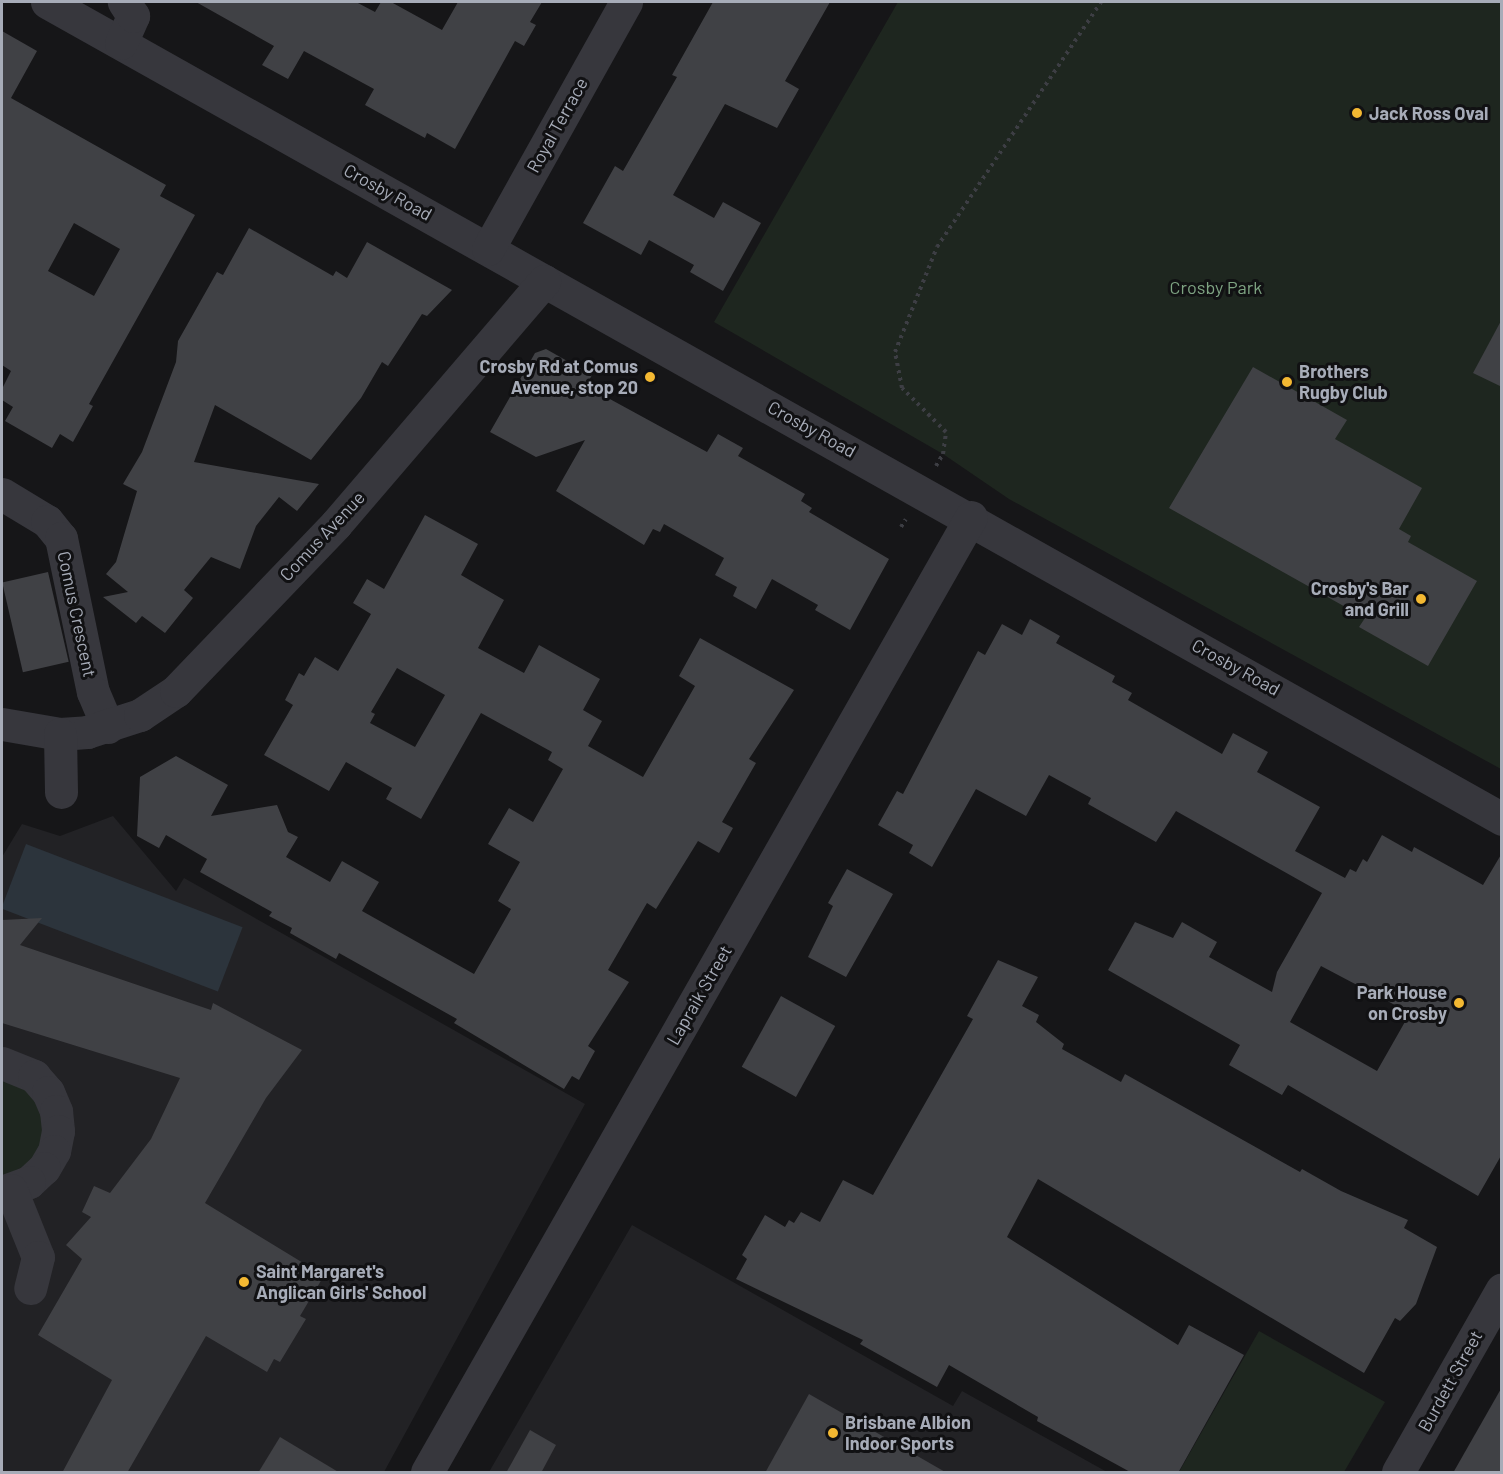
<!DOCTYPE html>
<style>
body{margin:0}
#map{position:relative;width:1503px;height:1474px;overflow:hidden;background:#161618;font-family:Barlow,sans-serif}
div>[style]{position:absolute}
.built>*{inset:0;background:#222225}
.green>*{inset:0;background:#1e261f}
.water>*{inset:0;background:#2c343c;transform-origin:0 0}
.building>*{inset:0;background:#404145;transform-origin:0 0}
.path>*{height:4px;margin-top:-2px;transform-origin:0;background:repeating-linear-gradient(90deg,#3d3e44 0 3px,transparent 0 7.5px)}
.minor>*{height:33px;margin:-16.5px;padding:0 16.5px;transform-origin:16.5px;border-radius:16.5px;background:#37373d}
.dots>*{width:16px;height:16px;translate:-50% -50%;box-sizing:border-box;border:3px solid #111113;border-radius:50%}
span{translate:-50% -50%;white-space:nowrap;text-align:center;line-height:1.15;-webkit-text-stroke:6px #111113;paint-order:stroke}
.poi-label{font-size:18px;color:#a7acb8;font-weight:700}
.left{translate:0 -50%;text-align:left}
.right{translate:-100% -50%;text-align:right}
.street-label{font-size:18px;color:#a7acb8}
.park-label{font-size:18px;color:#7ea382}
.frame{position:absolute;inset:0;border:3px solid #a7acb8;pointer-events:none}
</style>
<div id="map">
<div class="built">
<div style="clip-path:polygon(113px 816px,176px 891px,184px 878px,585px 1104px,384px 1472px,2px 1472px,2px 857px,22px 824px,60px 836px)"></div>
<div style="clip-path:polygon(632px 1225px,953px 1406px,962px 1391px,1107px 1472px,489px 1472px)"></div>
</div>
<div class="green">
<div style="clip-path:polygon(898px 2px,1501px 2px,1501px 769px,1009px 499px,943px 454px,714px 322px)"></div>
<div style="clip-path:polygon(2px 1074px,12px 1077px,39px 1103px,44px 1138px,31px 1162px,2px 1178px)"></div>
<div style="clip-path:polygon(1259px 1331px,1385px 1402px,1344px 1472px,1179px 1472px)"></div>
</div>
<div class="water">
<div style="left:26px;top:844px;width:232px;height:69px;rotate:21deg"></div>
</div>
<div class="building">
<div style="clip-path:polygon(196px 2px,356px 2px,375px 12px,381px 2px,391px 2px,442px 30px,458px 2px,542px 2px,530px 22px,536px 25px,524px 46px,515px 41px,455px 149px,427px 133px,425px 138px,365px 105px,374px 89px,304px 51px,288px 79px,262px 65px,274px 46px)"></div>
<div style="clip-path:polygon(713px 2px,830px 2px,785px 81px,799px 89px,777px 128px,725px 104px,673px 195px,714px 218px,723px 202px,761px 223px,723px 291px,690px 272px,694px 265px,649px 240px,641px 255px,583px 223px,615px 166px,623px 171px,677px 77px,672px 75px)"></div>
<div style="clip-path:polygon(evenodd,2px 31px,37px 51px,11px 98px,166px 185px,160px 196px,195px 215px,89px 404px,93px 406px,73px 442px,60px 434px,52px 448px,5px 421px,13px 407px,2px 400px,2px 389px,11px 371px,2px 365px,2px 31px,74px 223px,120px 249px,94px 296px,48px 271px,74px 223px)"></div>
<div style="clip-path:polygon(249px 228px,333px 276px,336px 271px,347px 278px,367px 242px,452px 290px,427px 316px,422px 314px,388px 366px,382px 362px,361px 398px,311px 460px,215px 405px,194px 462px,319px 484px,297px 511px,279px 497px,256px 526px,240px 569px,211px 557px,184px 590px,193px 598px,165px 633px,142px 616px,136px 623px,103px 597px,128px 592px,106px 574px,116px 562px,137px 491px,123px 484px,142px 452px,176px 362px,178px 341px,217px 272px,223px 275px)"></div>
<div style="clip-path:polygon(1502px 319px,1502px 387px,1473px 373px)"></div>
<div style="clip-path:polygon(546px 349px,592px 375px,586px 386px,707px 452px,718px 434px,743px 448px,738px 456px,805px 494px,801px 501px,812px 508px,809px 512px,889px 559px,850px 630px,815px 610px,818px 605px,772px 579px,756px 609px,733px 596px,737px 587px,715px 575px,724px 558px,664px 524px,660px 532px,653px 529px,644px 545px,556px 491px,585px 440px,536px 457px,490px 432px,535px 353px)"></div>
<div style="clip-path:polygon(1253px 367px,1347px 420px,1335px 439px,1422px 488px,1399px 529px,1411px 536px,1408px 542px,1477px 581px,1428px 666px,1359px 627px,1365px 618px,1169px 508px)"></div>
<div style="clip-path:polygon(evenodd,425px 515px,478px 544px,461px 575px,504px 600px,478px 648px,524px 673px,539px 645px,600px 679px,583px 710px,602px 721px,588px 746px,643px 777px,695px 686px,679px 676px,700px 638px,794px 690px,749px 759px,756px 763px,722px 822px,733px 828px,719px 853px,698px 841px,656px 909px,647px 903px,608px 970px,629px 982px,588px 1046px,595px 1051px,579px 1080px,572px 1076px,564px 1089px,454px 1023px,457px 1019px,339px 953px,336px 959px,290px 933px,292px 928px,269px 916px,272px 912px,200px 872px,207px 859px,166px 835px,159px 848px,137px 836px,140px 777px,176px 756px,228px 785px,211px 816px,277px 805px,288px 832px,298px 837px,286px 857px,330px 882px,342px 861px,379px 882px,362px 911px,474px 974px,511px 909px,498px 901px,520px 862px,488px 844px,509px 808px,533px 822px,563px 769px,548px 760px,552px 752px,481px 713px,421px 819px,386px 799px,392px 788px,346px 762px,329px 791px,264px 755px,293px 705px,285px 700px,299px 673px,304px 676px,315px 657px,338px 671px,371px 614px,353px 603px,367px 579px,384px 589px,425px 515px,397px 668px,445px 695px,415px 747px,370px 723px,375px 714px,371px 712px,397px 668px)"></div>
<div style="left:48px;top:572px;width:92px;height:47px;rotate:77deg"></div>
<div style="clip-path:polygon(evenodd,1030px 619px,1060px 636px,1056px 643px,1115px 676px,1112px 682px,1132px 693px,1128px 700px,1222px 754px,1233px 733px,1268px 752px,1257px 772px,1320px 807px,1295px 851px,1345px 878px,1350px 869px,1356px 872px,1363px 859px,1367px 862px,1382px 835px,1412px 852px,1414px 847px,1483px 885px,1502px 853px,1502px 1154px,1478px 1196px,1288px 1085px,1282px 1095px,1229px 1065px,1240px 1045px,1108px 970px,1135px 922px,1173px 938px,1182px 922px,1217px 942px,1209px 957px,1272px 992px,1277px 972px,1322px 893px,1176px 811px,1156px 842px,1088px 804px,1091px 798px,1049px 775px,1026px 816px,976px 789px,932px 867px,909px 853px,913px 845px,878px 825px,897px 791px,903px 794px,978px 651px,985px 655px,1002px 624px,1022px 635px,1030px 619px,1321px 966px,1410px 1013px,1377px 1071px,1290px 1022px,1321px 966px)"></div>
<div style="clip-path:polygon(847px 869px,893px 894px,846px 977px,808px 957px,833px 906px,828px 903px)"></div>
<div style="clip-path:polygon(42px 918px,20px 945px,211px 1010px,213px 1003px,302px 1050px,266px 1098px,205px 1203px,318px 1272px,316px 1276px,322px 1279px,300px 1316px,306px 1319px,280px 1362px,274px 1359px,267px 1372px,206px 1336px,127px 1473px,62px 1473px,112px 1380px,38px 1335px,82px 1259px,66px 1245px,91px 1217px,82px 1212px,94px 1186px,110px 1193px,151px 1139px,180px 1078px,2px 1023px,2px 920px)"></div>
<div style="clip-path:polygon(998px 960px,1038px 977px,1022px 1006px,1039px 1015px,1036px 1022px,1064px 1044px,1062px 1049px,1121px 1082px,1125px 1074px,1300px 1172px,1302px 1169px,1341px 1191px,1408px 1220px,1404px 1228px,1437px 1247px,1416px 1304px,1400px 1321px,1395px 1318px,1364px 1373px,1038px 1179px,1007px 1237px,1178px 1345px,1189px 1325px,1244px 1355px,1178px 1473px,1132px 1473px,1037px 1421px,1038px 1417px,949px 1365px,937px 1387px,860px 1344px,863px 1340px,736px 1279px,747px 1259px,742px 1255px,765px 1215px,785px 1227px,789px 1220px,794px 1223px,801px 1212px,820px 1222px,843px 1180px,873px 1195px,973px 1019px,967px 1016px)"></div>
<div style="left:781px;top:996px;width:62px;height:81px;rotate:29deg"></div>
<div style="clip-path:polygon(1502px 1387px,1502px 1473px,1453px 1473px)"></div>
<div style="clip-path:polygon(809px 1394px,947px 1473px,765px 1473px)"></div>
<div style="clip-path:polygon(530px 1430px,556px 1445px,541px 1473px,506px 1473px)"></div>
<div style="clip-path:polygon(280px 1437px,340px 1473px,258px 1473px)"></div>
</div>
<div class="path">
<div style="left:936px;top:466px;width:14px;rotate:-60deg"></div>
<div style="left:943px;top:454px;width:22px;rotate:-82deg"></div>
<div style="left:946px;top:432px;width:62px;rotate:-135deg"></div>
<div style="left:902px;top:388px;width:37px;rotate:-101deg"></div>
<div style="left:895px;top:352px;width:113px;rotate:-68.2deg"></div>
<div style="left:937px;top:247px;width:295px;rotate:-56.2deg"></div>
<div style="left:901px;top:527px;width:9px;rotate:-58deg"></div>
</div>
<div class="minor">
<div style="left:47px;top:2px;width:1669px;rotate:29.31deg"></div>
<div style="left:121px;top:43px;width:30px;rotate:-66deg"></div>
<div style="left:133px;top:16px;width:17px;rotate:-123deg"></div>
<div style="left:488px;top:249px;width:283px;rotate:-60.8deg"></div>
<div style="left:2px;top:494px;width:52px;rotate:31deg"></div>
<div style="left:47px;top:521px;width:22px;rotate:51deg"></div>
<div style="left:61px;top:538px;width:157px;rotate:78.3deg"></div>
<div style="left:93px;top:692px;width:38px;rotate:67deg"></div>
<div style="left:2px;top:724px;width:59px;rotate:9.8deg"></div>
<div style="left:60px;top:734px;width:27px;rotate:-4deg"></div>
<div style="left:87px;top:732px;width:56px;rotate:-17.8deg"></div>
<div style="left:140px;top:715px;width:43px;rotate:-33.7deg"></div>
<div style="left:176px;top:691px;width:231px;rotate:-46.2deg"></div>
<div style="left:336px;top:524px;width:320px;rotate:-49.4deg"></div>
<div style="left:60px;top:734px;width:58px;rotate:89deg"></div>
<div style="left:2px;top:1063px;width:35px;rotate:22deg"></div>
<div style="left:34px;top:1076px;width:21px;rotate:49deg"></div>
<div style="left:48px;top:1092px;width:21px;rotate:67deg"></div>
<div style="left:56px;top:1111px;width:20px;rotate:84deg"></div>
<div style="left:58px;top:1131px;width:20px;rotate:101deg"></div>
<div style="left:54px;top:1151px;width:20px;rotate:120deg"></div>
<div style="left:44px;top:1168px;width:21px;rotate:137deg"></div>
<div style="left:29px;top:1182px;width:29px;rotate:160deg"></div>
<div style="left:11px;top:1190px;width:72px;rotate:68.1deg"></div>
<div style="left:38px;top:1257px;width:32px;rotate:104deg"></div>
<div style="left:427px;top:1472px;width:1099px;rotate:-60.33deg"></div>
<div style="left:1398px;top:1472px;width:210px;rotate:-60.4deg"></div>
</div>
<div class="dots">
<div style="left:1357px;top:113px;background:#f3b832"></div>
<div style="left:650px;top:377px;background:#f3b832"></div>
<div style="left:1287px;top:382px;background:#f3b832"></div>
<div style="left:1421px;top:599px;background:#f3b832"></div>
<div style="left:1459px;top:1003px;background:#f3b832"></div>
<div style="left:244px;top:1282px;background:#f3b832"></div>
<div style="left:833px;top:1433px;background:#f3b832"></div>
</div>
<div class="poi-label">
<span class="left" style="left:1369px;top:113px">Jack Ross Oval</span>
<span class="right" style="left:638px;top:377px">Crosby Rd at Comus<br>Avenue, stop 20</span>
<span class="left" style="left:1299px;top:382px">Brothers<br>Rugby Club</span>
<span class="right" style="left:1409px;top:599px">Crosby's Bar<br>and Grill</span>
<span class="right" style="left:1447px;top:1003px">Park House<br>on Crosby</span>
<span class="left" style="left:256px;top:1282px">Saint Margaret's<br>Anglican Girls' School</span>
<span class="left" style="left:845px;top:1433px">Brisbane Albion<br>Indoor Sports</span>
</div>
<div class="street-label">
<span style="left:557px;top:125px;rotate:-61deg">Royal Terrace</span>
<span style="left:388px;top:192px;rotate:29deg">Crosby Road</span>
<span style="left:812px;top:429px;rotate:29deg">Crosby Road</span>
<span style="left:322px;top:536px;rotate:-47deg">Comus Avenue</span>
<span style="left:77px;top:614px;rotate:78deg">Comus Crescent</span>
<span style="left:1236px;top:667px;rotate:29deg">Crosby Road</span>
<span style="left:699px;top:995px;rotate:-60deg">Lapraik Street</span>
<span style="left:1450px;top:1381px;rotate:-61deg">Burdett Street</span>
</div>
<div class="park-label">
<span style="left:1216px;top:287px">Crosby Park</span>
</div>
<div class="frame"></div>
</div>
